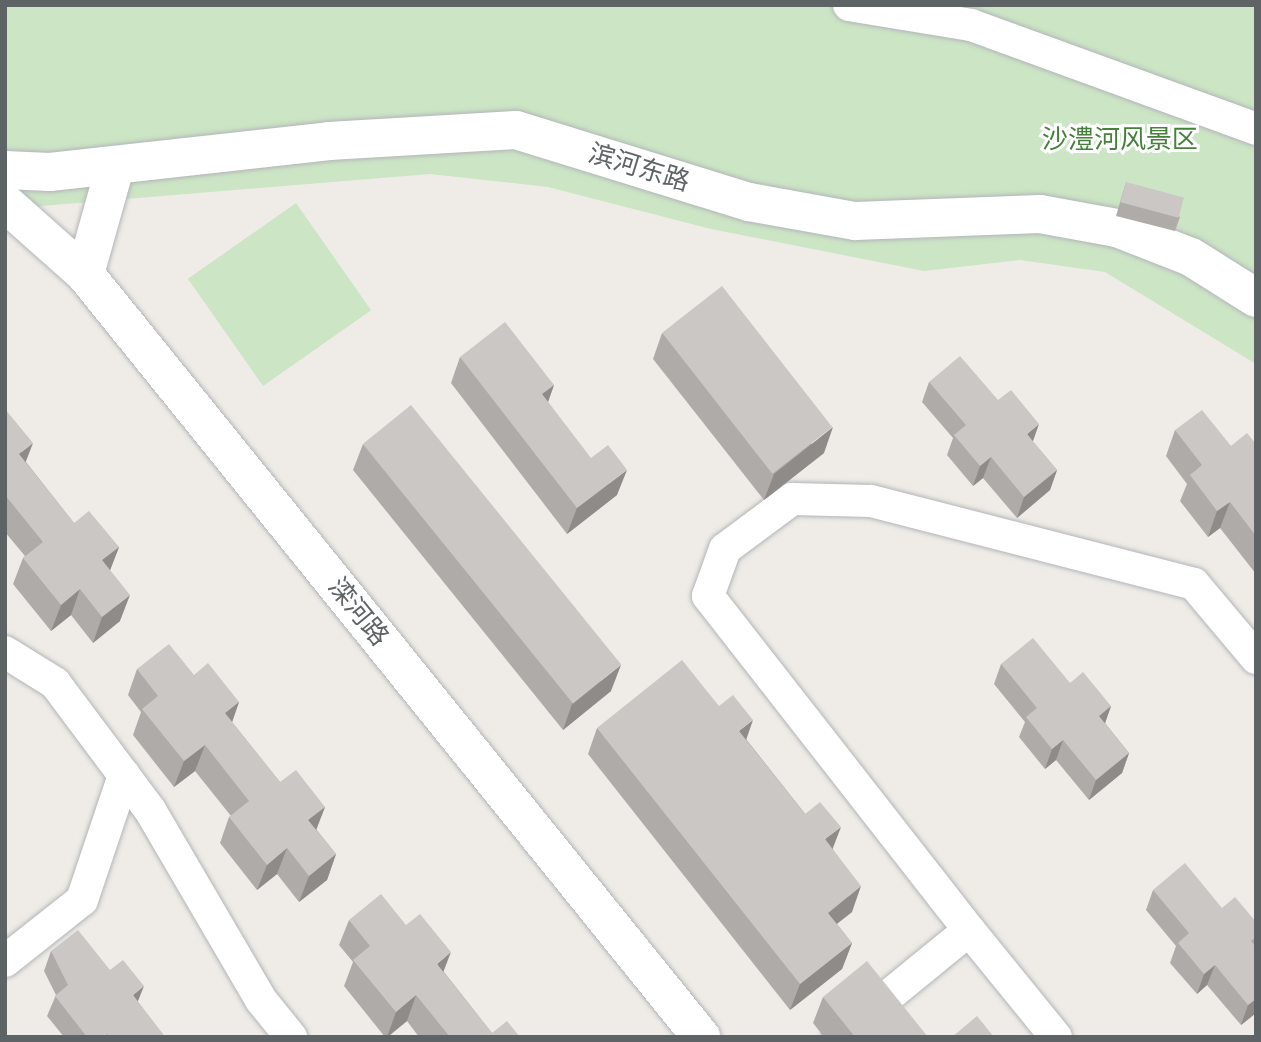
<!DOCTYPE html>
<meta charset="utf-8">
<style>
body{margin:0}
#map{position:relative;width:1261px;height:1042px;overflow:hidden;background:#efece7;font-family:Figtree,"Noto Sans SC",sans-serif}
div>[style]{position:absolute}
.green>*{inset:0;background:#cce5c5;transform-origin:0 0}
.roads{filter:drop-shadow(0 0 2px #b2b5b8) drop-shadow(0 0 2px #b2b5b8)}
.street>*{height:32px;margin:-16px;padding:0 16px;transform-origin:16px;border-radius:16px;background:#fff}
.secondary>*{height:38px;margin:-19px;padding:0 19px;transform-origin:19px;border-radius:19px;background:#fff}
.wall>*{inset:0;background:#afaba9}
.shaded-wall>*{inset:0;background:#8e8b89}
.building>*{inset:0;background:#cbc7c4;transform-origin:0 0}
span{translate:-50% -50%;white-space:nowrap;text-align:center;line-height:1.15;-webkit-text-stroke:6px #fff;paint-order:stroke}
.park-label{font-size:26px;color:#45813b}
.street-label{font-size:26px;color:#5e6366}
.frame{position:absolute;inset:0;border:7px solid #5e6366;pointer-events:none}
</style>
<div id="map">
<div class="green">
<div style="clip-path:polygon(5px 5px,1256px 5px,1256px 364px,1105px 272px,1020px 260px,924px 271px,711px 229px,548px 187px,430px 174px,5px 209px)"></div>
<div style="left:296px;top:203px;width:131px;height:132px;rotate:55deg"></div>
</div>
<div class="roads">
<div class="street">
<div style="left:849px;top:5px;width:124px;rotate:9.3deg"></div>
<div style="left:971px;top:25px;width:303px;rotate:20deg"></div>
<div style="left:5px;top:652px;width:59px;rotate:31.8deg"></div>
<div style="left:55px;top:683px;width:159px;rotate:53.2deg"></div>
<div style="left:150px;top:810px;width:220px;rotate:59.7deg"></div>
<div style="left:261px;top:1000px;width:48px;rotate:51deg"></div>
<div style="left:969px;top:930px;width:424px;rotate:-128deg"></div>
<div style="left:708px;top:596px;width:50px;rotate:-70.1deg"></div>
<div style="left:725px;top:549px;width:84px;rotate:-36.7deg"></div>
<div style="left:792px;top:499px;width:79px;rotate:1.5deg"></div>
<div style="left:871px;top:501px;width:333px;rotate:14.4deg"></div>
<div style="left:1194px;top:584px;width:97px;rotate:50deg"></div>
<div style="left:5px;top:961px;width:98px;rotate:-38.4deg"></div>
<div style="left:82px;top:900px;width:132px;rotate:-71.4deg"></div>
<div style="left:838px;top:1037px;width:169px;rotate:-39.2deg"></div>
<div style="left:969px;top:930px;width:138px;rotate:50.9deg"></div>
</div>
<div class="secondary">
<div style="left:115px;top:167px;width:111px;rotate:105.7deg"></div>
<div style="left:85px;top:274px;width:981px;rotate:51.08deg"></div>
<div style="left:5px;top:170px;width:45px;rotate:2.5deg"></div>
<div style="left:50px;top:172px;width:281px;rotate:-6.3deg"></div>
<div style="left:329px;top:141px;width:187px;rotate:-3.4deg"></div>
<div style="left:516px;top:130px;width:244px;rotate:17.2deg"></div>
<div style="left:749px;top:202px;width:108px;rotate:10.2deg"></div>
<div style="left:855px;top:221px;width:185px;rotate:-2.2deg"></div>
<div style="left:1040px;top:214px;width:78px;rotate:10.3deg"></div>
<div style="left:1117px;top:228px;width:79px;rotate:21.4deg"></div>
<div style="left:1191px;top:257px;width:77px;rotate:32.2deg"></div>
<div style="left:5px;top:203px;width:107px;rotate:41.6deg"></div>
</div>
</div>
<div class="wall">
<div style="clip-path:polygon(1126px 182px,1180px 217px,1175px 231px,1116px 216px)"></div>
<div style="clip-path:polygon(662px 333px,824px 453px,764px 500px,653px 359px)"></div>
<div style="clip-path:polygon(460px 357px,554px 385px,548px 402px,617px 495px,567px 534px,451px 383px)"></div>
<div style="clip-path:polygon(929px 382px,998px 400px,1057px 470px,1050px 490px,1017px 518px,983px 478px,973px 486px,947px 455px,953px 438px,922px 402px)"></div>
<div style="clip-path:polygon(5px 409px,26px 462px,74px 523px,119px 547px,110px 570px,120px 621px,93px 643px,71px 615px,51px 631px,13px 584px,23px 558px,25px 556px,5px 532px)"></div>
<div style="clip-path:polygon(1175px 430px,1231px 446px,1256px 444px,1256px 574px,1220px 528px,1208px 537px,1180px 501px,1187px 484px,1166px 456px)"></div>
<div style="clip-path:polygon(363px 444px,611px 691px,563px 730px,353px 470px)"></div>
<div style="clip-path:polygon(1001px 664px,1070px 683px,1111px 706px,1105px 723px,1129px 753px,1122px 773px,1089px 800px,1056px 760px,1045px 769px,1019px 737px,1025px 722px,994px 684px)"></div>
<div style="clip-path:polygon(137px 669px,194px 675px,239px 702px,232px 722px,280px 782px,325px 807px,316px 829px,336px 854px,327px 880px,299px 902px,277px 874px,257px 890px,220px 843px,229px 817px,231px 816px,195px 771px,174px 787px,133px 735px,141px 712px,128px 695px)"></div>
<div style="clip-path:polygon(597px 728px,746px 739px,833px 849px,852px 912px,837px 924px,852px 943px,842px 969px,790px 1010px,588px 754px)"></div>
<div style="clip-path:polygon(1153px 890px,1222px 908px,1256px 922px,1256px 1013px,1241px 1025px,1207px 985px,1197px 994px,1170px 963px,1176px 946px,1146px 910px)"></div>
<div style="clip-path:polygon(349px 920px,444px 972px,492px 1033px,520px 1037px,419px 1037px,407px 1021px,388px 1037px,385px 1037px,344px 986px,353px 962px,339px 945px)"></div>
<div style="clip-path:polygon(51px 951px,110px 970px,138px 1002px,165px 1037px,64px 1037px,47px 1016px,56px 995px,44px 971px)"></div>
<div style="clip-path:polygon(823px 997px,928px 1037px,824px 1037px,813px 1023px)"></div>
</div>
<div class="shaded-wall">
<div style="clip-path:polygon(554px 385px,545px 410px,542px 394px)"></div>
<div style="clip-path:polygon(1039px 424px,1032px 444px,1027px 434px)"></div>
<div style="clip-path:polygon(833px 427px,824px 453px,764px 500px,774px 474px)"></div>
<div style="clip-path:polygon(33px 443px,23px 469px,19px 454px)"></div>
<div style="clip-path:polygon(991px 457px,983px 478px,973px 486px,980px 466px)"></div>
<div style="clip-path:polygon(627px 470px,617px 495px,567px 534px,577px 508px)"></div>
<div style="clip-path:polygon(1057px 470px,1050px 490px,1017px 518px,1024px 497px)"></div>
<div style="clip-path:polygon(1230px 502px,1220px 528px,1208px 537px,1217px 511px)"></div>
<div style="clip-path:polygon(119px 547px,109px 573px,102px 560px)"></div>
<div style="clip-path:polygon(80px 589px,71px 615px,51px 631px,61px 605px)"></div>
<div style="clip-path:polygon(130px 595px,120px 621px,93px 643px,102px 617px)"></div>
<div style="clip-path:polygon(621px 665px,611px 691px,563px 730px,572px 704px)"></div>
<div style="clip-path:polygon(239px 702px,230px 728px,225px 713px)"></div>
<div style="clip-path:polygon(1111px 706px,1104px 726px,1099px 716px)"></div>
<div style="clip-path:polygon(753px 720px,744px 746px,739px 731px)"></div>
<div style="clip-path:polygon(1063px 740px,1056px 760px,1045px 769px,1052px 749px)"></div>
<div style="clip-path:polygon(205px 745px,195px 771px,174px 787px,184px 761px)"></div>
<div style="clip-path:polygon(1129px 753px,1122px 773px,1089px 800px,1096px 780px)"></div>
<div style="clip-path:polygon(325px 807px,315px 833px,308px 820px)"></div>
<div style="clip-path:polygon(841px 827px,831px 853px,825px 839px)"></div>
<div style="clip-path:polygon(287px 848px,277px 874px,257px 890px,267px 865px)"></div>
<div style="clip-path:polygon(336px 854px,327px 880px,299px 902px,309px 876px)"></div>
<div style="clip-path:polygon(861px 886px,852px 912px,818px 938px,828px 913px)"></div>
<div style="clip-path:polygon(852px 943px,842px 969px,790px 1010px,800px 984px)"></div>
<div style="clip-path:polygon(451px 952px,441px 978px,437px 964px)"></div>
<div style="clip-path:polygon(1215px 965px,1207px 985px,1197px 994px,1204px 974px)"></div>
<div style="clip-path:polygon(144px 986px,136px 1006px,133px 995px)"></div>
<div style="clip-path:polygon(416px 995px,407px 1021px,387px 1037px,396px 1012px)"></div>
<div style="clip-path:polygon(1256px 999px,1256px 1013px,1241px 1025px,1248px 1005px)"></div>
</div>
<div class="building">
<div style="left:1126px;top:182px;width:60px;height:21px;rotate:15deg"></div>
<div style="left:722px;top:286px;width:179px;height:76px;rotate:52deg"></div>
<div style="clip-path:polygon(505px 322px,554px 385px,542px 394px,591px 458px,608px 445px,627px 470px,577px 508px,460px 357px)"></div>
<div style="clip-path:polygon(960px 356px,998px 400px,1011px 390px,1039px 424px,1027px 434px,1057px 470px,1024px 497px,991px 457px,980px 466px,954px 435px,966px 425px,929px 382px)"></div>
<div style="left:411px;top:405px;width:334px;height:62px;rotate:51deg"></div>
<div style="clip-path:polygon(5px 409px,33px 443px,19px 454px,74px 523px,89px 511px,119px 547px,102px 560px,130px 595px,102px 617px,80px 589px,61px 605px,23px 558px,43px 542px,5px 495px)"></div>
<div style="clip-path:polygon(1202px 410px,1231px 446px,1247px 433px,1256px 444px,1256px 536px,1230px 502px,1217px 511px,1190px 475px,1202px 465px,1175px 430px)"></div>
<div style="clip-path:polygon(1033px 638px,1070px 683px,1083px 672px,1111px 706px,1099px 716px,1129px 753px,1096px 780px,1063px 740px,1052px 749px,1026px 717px,1037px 708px,1001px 664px)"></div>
<div style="clip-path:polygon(169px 644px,194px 675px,208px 663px,239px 702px,225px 713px,280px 782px,296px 770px,325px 807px,308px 820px,336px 854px,309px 876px,287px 848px,267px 865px,229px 817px,249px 801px,205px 745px,184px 761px,142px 709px,158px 696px,137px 669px)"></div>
<div style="clip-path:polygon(682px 660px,719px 706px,733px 695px,753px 720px,739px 731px,805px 814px,820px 802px,841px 827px,825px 839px,861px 886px,828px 913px,852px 943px,800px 984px,597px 728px)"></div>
<div style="clip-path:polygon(1185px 863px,1222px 908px,1235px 897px,1256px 922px,1256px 937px,1251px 941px,1256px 947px,1256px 999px,1248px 1005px,1215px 965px,1204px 974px,1178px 943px,1189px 933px,1153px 890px)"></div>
<div style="clip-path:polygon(381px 894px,406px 925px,420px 914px,451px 952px,437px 964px,492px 1033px,507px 1021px,520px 1037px,450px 1037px,416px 995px,396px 1012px,353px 960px,370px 946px,349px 920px)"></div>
<div style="clip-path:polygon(78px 930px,110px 970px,123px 960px,144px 986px,133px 995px,165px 1037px,110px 1037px,107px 1034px,104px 1037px,87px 1037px,55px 996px,68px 985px,51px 951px)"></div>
<div style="clip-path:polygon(867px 961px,928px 1037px,855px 1037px,823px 997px)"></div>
<div style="clip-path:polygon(977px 1016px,994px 1037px,952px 1037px)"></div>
</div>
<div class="park-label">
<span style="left:1120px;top:140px">沙澧河风景区</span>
</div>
<div class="street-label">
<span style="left:639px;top:168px;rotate:17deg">滨河东路</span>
<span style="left:358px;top:612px;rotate:51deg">滦河路</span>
</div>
<div class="frame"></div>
</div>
